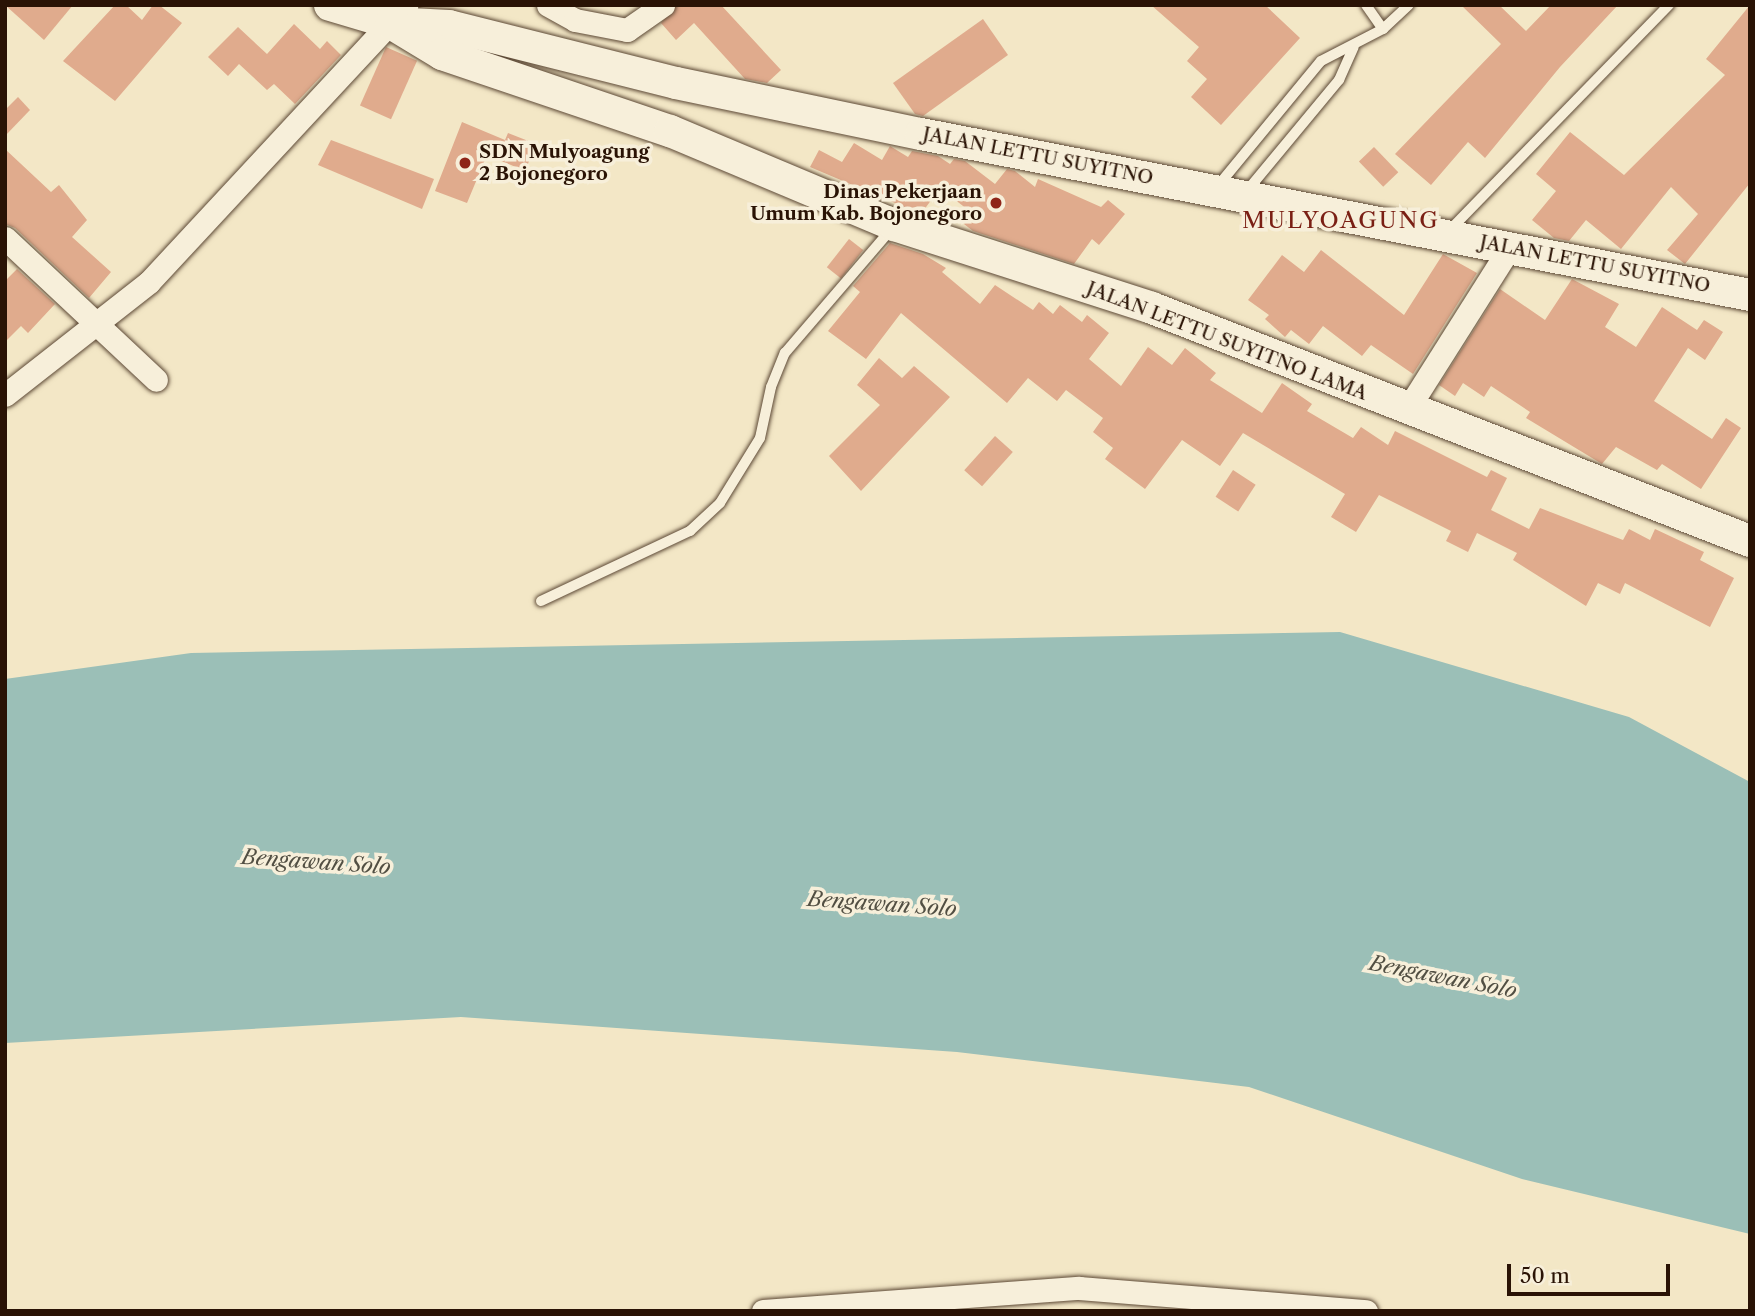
<!DOCTYPE html>
<style>
body{margin:0}
#map{position:relative;width:1755px;height:1316px;overflow:hidden;background:#f3e7c6;font-family:"Libre Caslon Text",serif}
div>[style]{position:absolute}
.water>*{inset:0;background:#9bbfb7}
.building>*{inset:0;background:#e0ab8d;transform-origin:0 0}
.roads{filter:drop-shadow(0 0 2px #5c4835) drop-shadow(0 0 2px #5c4835)}
.service>*{height:10px;margin:-5px;padding:0 5px;transform-origin:5px;border-radius:5px;background:#f7efda}
.minor>*{height:23px;margin:-11.5px;padding:0 11.5px;transform-origin:11.5px;border-radius:11.5px;background:#f7efda}
.secondary>*{height:32px;margin:-16px;padding:0 16px;transform-origin:16px;border-radius:16px;background:#f7efda}
.dots>*{width:19px;height:19px;translate:-50% -50%;box-sizing:border-box;border:4px solid #f7efda;border-radius:50%}
span{translate:-50% -50%;white-space:nowrap;text-align:center;line-height:1.15;-webkit-text-stroke:7px #f7efda;paint-order:stroke}
.poi-label{font-size:19px;color:#2a1305;font-weight:700}
.left{translate:0 -50%;text-align:left}
.right{translate:-100% -50%;text-align:right}
.street-label{font-size:19px;color:#2a1305}
.water-label{font-size:21px;color:#524f43;font-style:italic}
.quarter-label{font-size:23px;color:#7a1f14;letter-spacing:2px}
.frame{position:absolute;inset:0;border:7px solid #2a1305;pointer-events:none}
.scale{position:absolute;left:1507px;top:1264px;width:163px;height:32px;box-sizing:border-box;border:4px solid #2a1305;border-top:0;padding-left:9px;font-size:21px;line-height:24px;white-space:nowrap;color:#2a1305;-webkit-text-stroke:5px #f7efda;paint-order:stroke}
</style>
<div id="map">
<div class="water">
<div style="clip-path:polygon(1340px 632px,1629px 717px,1750px 782px,1750px 1234px,1522px 1179px,1249px 1087px,957px 1052px,461px 1017px,5px 1043px,5px 679px,191px 653px)"></div>
</div>
<div class="building">
<div style="clip-path:polygon(5px 5px,73px 5px,44px 40px)"></div>
<div style="clip-path:polygon(115px 5px,126px 5px,142px 20px,153px 5px,159px 5px,182px 23px,115px 101px,63px 61px)"></div>
<div style="clip-path:polygon(677px 5px,721px 5px,781px 70px,767px 83px,745px 79px,694px 23px,676px 40px,661px 23px)"></div>
<div style="clip-path:polygon(1151px 5px,1265px 5px,1300px 38px,1221px 125px,1191px 97px,1207px 79px,1187px 61px,1199px 47px)"></div>
<div style="clip-path:polygon(1461px 5px,1499px 5px,1526px 31px,1551px 5px,1618px 5px,1560px 67px,1485px 158px,1468px 142px,1431px 185px,1395px 154px,1501px 44px)"></div>
<div style="clip-path:polygon(1750px 5px,1750px 183px,1685px 264px,1667px 250px,1698px 214px,1671px 187px,1621px 249px,1586px 220px,1569px 241px,1554px 238px,1532px 220px,1556px 191px,1536px 174px,1570px 132px,1624px 175px,1725px 75px,1706px 59px)"></div>
<div style="clip-path:polygon(983px 19px,1008px 55px,923px 116px,915px 114px,893px 83px)"></div>
<div style="clip-path:polygon(294px 24px,320px 49px,327px 41px,341px 55px,295px 104px,274px 84px,267px 90px,239px 64px,228px 76px,208px 57px,238px 27px,267px 54px)"></div>
<div style="left:386px;top:47px;width:34px;height:64px;rotate:24deg"></div>
<div style="clip-path:polygon(18px 97px,30px 110px,5px 136px,5px 110px)"></div>
<div style="clip-path:polygon(462px 122px,505px 140px,508px 133px,536px 144px,525px 171px,487px 155px,467px 203px,435px 191px)"></div>
<div style="clip-path:polygon(331px 140px,434px 179px,422px 209px,318px 165px)"></div>
<div style="clip-path:polygon(854px 143px,882px 160px,890px 146px,908px 157px,912px 151px,938px 156px,950px 164px,954px 159px,965px 161px,995px 184px,1007px 169px,1015px 171px,1035px 187px,1038px 179px,1101px 207px,1108px 200px,1125px 214px,1099px 245px,1092px 239px,1074px 264px,973px 231px,964px 224px,972px 213px,940px 188px,921px 214px,810px 167px,819px 150px,842px 162px)"></div>
<div style="left:1374px;top:147px;width:35px;height:21px;rotate:46deg"></div>
<div style="clip-path:polygon(5px 149px,51px 192px,59px 185px,87px 220px,72px 237px,111px 272px,89px 298px,15px 228px,5px 224px)"></div>
<div style="left:849px;top:239px;width:18px;height:36px;rotate:38deg"></div>
<div style="clip-path:polygon(890px 243px,923px 254px,946px 268px,942px 272px,980px 304px,995px 285px,1033px 310px,1039px 302px,1053px 314px,1060px 305px,1082px 322px,1087px 315px,1109px 333px,1089px 359px,1121px 386px,1148px 347px,1172px 365px,1185px 348px,1216px 373px,1210px 380px,1262px 413px,1282px 383px,1312px 404px,1307px 411px,1353px 438px,1361px 427px,1388px 445px,1395px 431px,1487px 477px,1491px 470px,1507px 478px,1491px 510px,1529px 529px,1540px 508px,1623px 540px,1629px 529px,1650px 540px,1655px 529px,1704px 552px,1700px 560px,1734px 578px,1710px 627px,1625px 583px,1620px 594px,1598px 583px,1586px 606px,1513px 560px,1517px 553px,1477px 533px,1468px 552px,1446px 541px,1451px 531px,1379px 495px,1356px 532px,1331px 517px,1345px 494px,1243px 433px,1220px 466px,1182px 440px,1145px 489px,1105px 459px,1113px 448px,1093px 432px,1103px 418px,1066px 390px,1057px 401px,1028px 378px,1007px 403px,901px 313px,866px 359px,828px 331px,860px 292px,853px 286px)"></div>
<div style="clip-path:polygon(1321px 250px,1404px 315px,1443px 254px,1477px 273px,1413px 374px,1371px 345px,1362px 356px,1323px 326px,1309px 344px,1291px 330px,1285px 337px,1265px 319px,1269px 315px,1248px 300px,1282px 255px,1304px 272px)"></div>
<div style="clip-path:polygon(17px 269px,55px 304px,28px 333px,21px 326px,5px 342px,5px 281px)"></div>
<div style="clip-path:polygon(1572px 279px,1619px 304px,1605px 327px,1636px 347px,1662px 307px,1697px 330px,1704px 320px,1723px 332px,1705px 360px,1688px 348px,1654px 401px,1712px 439px,1726px 418px,1741px 428px,1701px 489px,1662px 464px,1657px 470px,1616px 447px,1602px 464px,1526px 418px,1530px 412px,1491px 386px,1484px 397px,1463px 383px,1455px 396px,1439px 385px,1500px 289px,1545px 320px)"></div>
<div style="clip-path:polygon(879px 358px,902px 378px,914px 366px,950px 397px,861px 491px,829px 456px,880px 405px,857px 385px)"></div>
<div style="left:995px;top:436px;width:24px;height:46px;rotate:42deg"></div>
<div style="left:1233px;top:470px;width:27px;height:32px;rotate:33deg"></div>
</div>
<div class="roads">
<div class="service">
<div style="left:1366px;top:5px;width:29px;rotate:55deg"></div>
<div style="left:1217px;top:187px;width:163px;rotate:-50.5deg"></div>
<div style="left:1321px;top:61px;width:70px;rotate:-27.3deg"></div>
<div style="left:1383px;top:29px;width:35px;rotate:-43deg"></div>
<div style="left:1246px;top:192px;width:146px;rotate:-50.3deg"></div>
<div style="left:1339px;top:80px;width:36px;rotate:-66deg"></div>
<div style="left:1448px;top:232px;width:317px;rotate:-45.8deg"></div>
<div style="left:541px;top:601px;width:165px;rotate:-25.2deg"></div>
<div style="left:690px;top:531px;width:41px;rotate:-43deg"></div>
<div style="left:720px;top:503px;width:76px;rotate:-58.4deg"></div>
<div style="left:760px;top:438px;width:52px;rotate:-77.8deg"></div>
<div style="left:771px;top:387px;width:37px;rotate:-68deg"></div>
<div style="left:785px;top:353px;width:166px;rotate:-49.4deg"></div>
</div>
<div class="minor">
<div style="left:548px;top:5px;width:31px;rotate:29deg"></div>
<div style="left:575px;top:20px;width:53px;rotate:10.9deg"></div>
<div style="left:627px;top:30px;width:44px;rotate:-34.8deg"></div>
<div style="left:5px;top:238px;width:207px;rotate:43.2deg"></div>
<div style="left:5px;top:395px;width:183px;rotate:-38.1deg"></div>
<div style="left:149px;top:282px;width:378px;rotate:-47.1deg"></div>
<div style="left:1407px;top:410px;width:193px;rotate:-57.7deg"></div>
<div style="left:763px;top:1311px;width:317px;rotate:-4.2deg"></div>
<div style="left:1079px;top:1288px;width:288px;rotate:4.6deg"></div>
</div>
<div class="secondary">
<div style="left:330px;top:5px;width:64px;rotate:16.4deg"></div>
<div style="left:391px;top:23px;width:58px;rotate:3deg"></div>
<div style="left:449px;top:26px;width:234px;rotate:14.1deg"></div>
<div style="left:676px;top:83px;width:250px;rotate:11.8deg"></div>
<div style="left:921px;top:134px;width:844px;rotate:10.99deg"></div>
<div style="left:391px;top:23px;width:60px;rotate:31.3deg"></div>
<div style="left:442px;top:54px;width:241px;rotate:18.7deg"></div>
<div style="left:670px;top:131px;width:243px;rotate:22.8deg"></div>
<div style="left:894px;top:225px;width:271px;rotate:17.8deg"></div>
<div style="left:1152px;top:308px;width:642px;rotate:21.29deg"></div>
</div>
</div>
<div class="dots">
<div style="left:465px;top:163px;background:#8f2418"></div>
<div style="left:996px;top:203px;background:#8f2418"></div>
</div>
<div class="poi-label">
<span class="left" style="left:479px;top:163px">SDN Mulyoagung<br>2 Bojonegoro</span>
<span class="right" style="left:982px;top:203px">Dinas Pekerjaan<br>Umum Kab. Bojonegoro</span>
</div>
<div class="street-label">
<span style="left:1038px;top:156px;rotate:11deg">JALAN LETTU SUYITNO</span>
<span style="left:1595px;top:264px;rotate:11deg">JALAN LETTU SUYITNO</span>
<span style="left:1227px;top:341px;rotate:21deg">JALAN LETTU SUYITNO LAMA</span>
</div>
<div class="water-label">
<span style="left:316px;top:862px;rotate:4deg">Bengawan Solo</span>
<span style="left:882px;top:904px;rotate:4deg">Bengawan Solo</span>
<span style="left:1443px;top:977px;rotate:11deg">Bengawan Solo</span>
</div>
<div class="quarter-label">
<span style="left:1341px;top:220px">MULYOAGUNG</span>
</div>
<div class="frame"></div>
<div class="scale">50 m</div>
</div>
